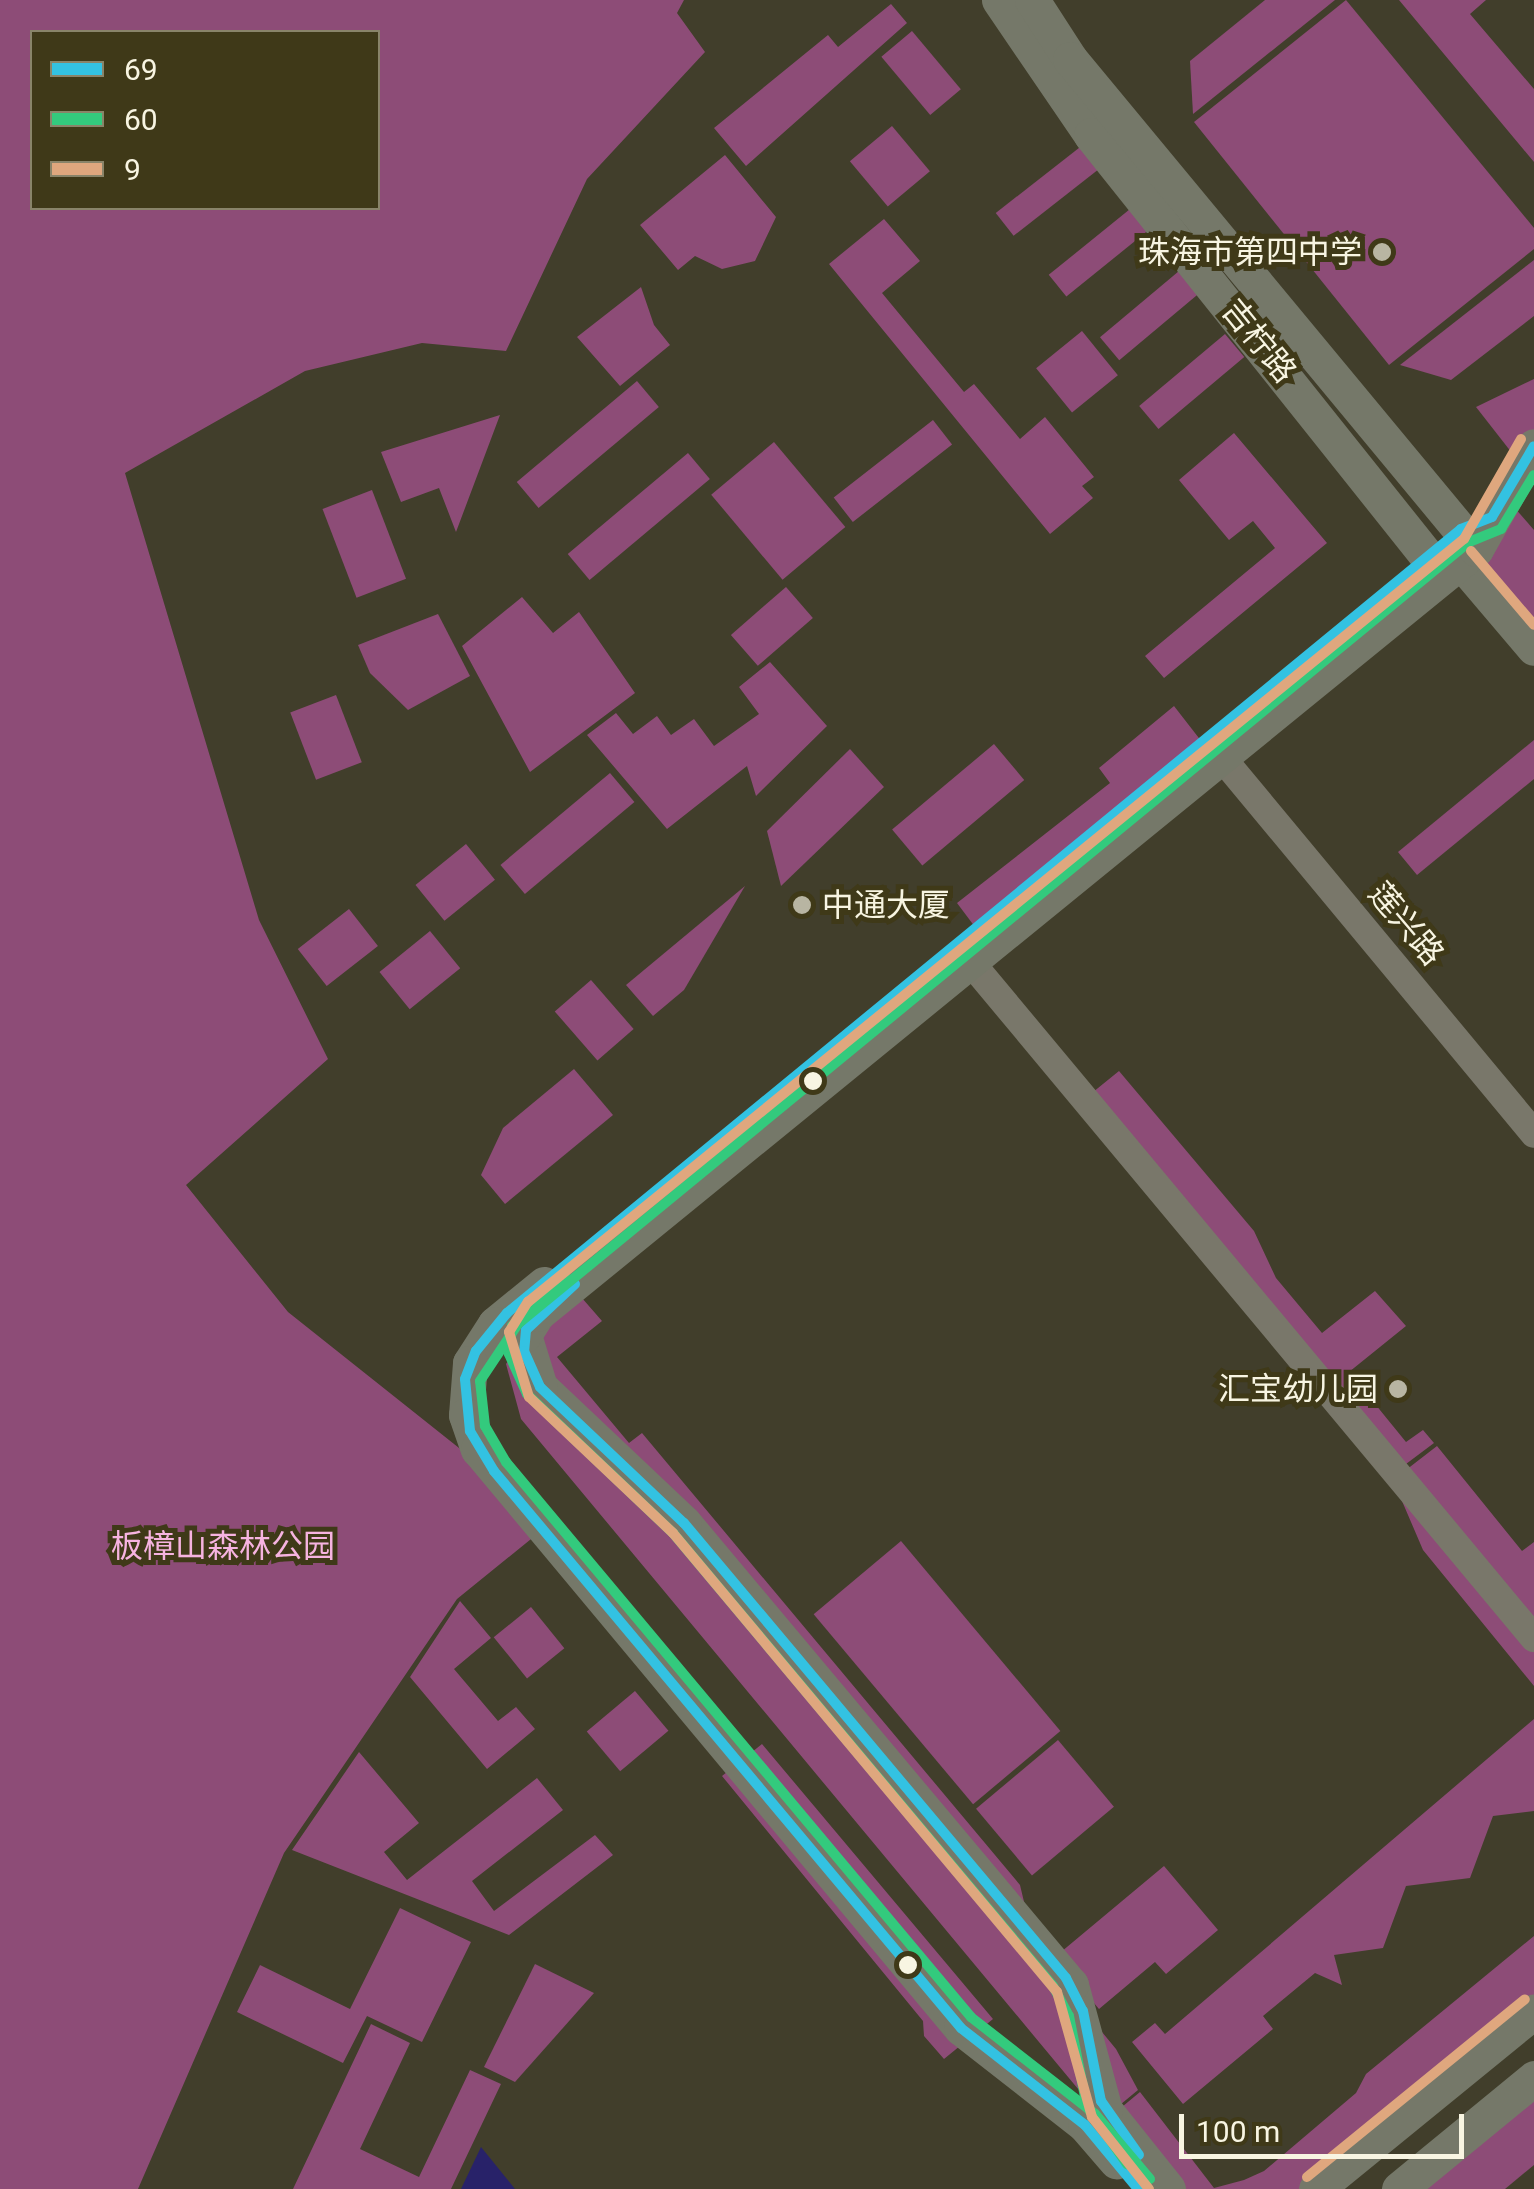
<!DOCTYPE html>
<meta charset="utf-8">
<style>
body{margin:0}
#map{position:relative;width:1534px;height:2189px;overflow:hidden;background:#413e2b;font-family:Roboto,"Noto Sans SC",sans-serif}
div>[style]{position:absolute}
.green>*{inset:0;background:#8d4c77;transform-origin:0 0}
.water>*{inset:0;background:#282269}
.minor>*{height:28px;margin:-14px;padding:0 14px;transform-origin:14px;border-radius:14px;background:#79776a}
.major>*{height:35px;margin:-17.5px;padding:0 17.5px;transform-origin:17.5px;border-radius:17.5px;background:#757869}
.bus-1>*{height:10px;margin:-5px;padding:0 5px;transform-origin:5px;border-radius:5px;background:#33c2e2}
.bus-2>*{height:10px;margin:-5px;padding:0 5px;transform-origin:5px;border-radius:5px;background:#33ca7d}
.bus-3>*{height:10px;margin:-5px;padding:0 5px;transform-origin:5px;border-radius:5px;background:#dfa77e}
.dots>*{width:28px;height:28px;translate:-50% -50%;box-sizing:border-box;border:5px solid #3f3918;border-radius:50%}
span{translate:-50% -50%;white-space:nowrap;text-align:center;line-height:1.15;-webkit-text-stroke:10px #3f3918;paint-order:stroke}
.poi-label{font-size:32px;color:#f8f5e2}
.right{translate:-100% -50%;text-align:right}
.left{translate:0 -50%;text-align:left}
.street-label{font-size:32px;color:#f8f5e2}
.park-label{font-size:32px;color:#f6b3e0}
.legend{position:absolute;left:30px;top:30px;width:350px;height:180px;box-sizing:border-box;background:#3f3918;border:2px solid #898469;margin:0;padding:12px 18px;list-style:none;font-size:30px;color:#f8f5e2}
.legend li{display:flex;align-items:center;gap:20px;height:50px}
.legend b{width:50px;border:2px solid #898469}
.scale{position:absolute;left:1179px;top:2114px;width:285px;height:45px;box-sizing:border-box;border:5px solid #f8f5e2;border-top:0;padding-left:12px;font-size:30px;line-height:35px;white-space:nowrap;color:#f8f5e2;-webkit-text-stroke:8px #3f3918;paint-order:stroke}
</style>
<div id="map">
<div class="green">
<div style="clip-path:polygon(evenodd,0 0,684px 0,677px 13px,705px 52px,587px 179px,506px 351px,422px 343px,305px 371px,125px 473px,259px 920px,328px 1059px,186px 1185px,288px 1312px,552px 1522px,457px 1599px,284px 1853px,138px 2189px,0 2189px,0 0,32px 32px,378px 32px,378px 208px,32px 208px,32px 32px)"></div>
<div style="clip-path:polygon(1265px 0,1335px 0,1193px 114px,1190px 61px)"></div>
<div style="clip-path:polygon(1346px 0,1534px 228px,1534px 249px,1389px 365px,1194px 122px)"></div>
<div style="clip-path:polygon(1399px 0,1486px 0,1470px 14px,1534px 89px,1534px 162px)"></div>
<div style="clip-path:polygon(891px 4px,907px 23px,746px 166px,714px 128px,828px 35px,838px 47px)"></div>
<div style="left:912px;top:31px;width:76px;height:40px;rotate:50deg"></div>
<div style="left:892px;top:126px;width:59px;height:55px;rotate:50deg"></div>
<div style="left:1084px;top:144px;width:29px;height:112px;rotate:52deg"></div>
<div style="clip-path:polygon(725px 155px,776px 217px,755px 261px,722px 269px,695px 256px,678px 270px,640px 225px)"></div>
<div style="left:1135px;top:205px;width:28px;height:111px;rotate:51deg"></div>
<div style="clip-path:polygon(884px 219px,920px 261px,882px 293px,964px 392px,974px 384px,1020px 439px,1045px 417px,1094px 477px,1082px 486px,1093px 498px,1050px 534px,829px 264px)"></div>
<div style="clip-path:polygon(1534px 260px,1534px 316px,1451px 380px,1400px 365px)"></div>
<div style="left:1185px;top:266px;width:30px;height:111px;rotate:50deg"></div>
<div style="clip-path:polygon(641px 287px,654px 325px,670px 345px,620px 386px,577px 337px)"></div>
<div style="left:1082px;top:331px;width:57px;height:59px;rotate:51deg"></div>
<div style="left:1225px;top:334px;width:30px;height:112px;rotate:50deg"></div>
<div style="clip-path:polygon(1534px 379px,1534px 437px,1519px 462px,1476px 407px)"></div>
<div style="left:637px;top:381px;width:34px;height:157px;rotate:50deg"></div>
<div style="clip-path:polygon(500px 415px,456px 532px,439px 488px,401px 502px,381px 452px)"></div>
<div style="left:933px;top:420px;width:31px;height:126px;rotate:52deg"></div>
<div style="clip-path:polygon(1234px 433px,1327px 543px,1164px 678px,1145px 656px,1275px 548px,1253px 521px,1229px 540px,1179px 480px)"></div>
<div style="left:774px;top:442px;width:111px;height:82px;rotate:50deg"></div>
<div style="left:688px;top:453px;width:34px;height:157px;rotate:50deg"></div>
<div style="left:372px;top:490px;width:95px;height:53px;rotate:69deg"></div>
<div style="clip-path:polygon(1507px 499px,1534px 530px,1534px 642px,1466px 562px)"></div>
<div style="left:786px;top:587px;width:41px;height:73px;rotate:49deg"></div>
<div style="clip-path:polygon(522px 597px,553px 633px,579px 612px,635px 693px,530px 772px,462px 646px)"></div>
<div style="clip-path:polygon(438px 614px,470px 676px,408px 710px,370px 673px,358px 645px)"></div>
<div style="clip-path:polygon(770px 662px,827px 726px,756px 796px,747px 766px,667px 829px,587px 735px,616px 713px,633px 734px,657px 716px,671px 735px,694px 719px,714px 746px,759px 714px,739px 687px)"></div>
<div style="left:336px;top:695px;width:72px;height:49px;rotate:69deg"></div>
<div style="clip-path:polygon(1174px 706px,1202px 742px,975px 927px,957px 903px,1110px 783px,1099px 768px)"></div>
<div style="clip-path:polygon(1534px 740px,1534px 779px,1417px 875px,1398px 852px)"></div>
<div style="left:994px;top:744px;width:47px;height:133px;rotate:50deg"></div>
<div style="clip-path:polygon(850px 749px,884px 787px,781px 886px,767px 831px)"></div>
<div style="left:610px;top:773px;width:38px;height:143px;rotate:50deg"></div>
<div style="left:466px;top:844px;width:46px;height:65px;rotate:51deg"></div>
<div style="clip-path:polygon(745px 886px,684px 990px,653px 1016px,626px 985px)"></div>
<div style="left:349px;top:909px;width:47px;height:65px;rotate:52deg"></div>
<div style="left:430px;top:931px;width:48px;height:65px;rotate:51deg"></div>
<div style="left:591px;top:980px;width:65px;height:48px;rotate:49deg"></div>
<div style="clip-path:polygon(574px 1069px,613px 1115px,505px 1204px,481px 1175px,503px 1128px)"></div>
<div style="clip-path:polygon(1119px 1071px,1254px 1231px,1276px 1278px,1322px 1333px,1375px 1291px,1406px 1326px,1349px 1372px,1406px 1442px,1423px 1430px,1434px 1443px,1390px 1476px,1082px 1101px)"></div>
<div style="clip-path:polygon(575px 1290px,602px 1321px,557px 1357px,629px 1443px,642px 1433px,1020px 1885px,1036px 1952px,1116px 2049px,1138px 2090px,1103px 2119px,521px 1419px,506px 1364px,535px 1322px)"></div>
<div style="clip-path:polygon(1437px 1446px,1522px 1551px,1534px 1542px,1534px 1686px,1423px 1550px,1393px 1480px)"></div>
<div style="left:901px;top:1541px;width:248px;height:114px;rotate:50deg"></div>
<div style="clip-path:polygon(460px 1601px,491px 1638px,454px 1669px,498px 1721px,516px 1707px,535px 1729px,487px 1769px,410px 1677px)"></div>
<div style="left:531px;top:1607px;width:53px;height:48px;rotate:51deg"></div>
<div style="left:635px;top:1691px;width:52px;height:63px;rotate:50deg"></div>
<div style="clip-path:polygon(1534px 1719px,1534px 1811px,1493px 1816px,1470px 1878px,1406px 1886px,1383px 1948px,1334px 1955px,1342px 1985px,1315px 1973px,1263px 2016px,1273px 2029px,1183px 2104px,1132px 2042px,1155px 2023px,1165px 2034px)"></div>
<div style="left:1058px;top:1740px;width:87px;height:107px;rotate:50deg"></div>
<div style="clip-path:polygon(762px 1744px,993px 2019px,944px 2059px,924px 2036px,923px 2021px,722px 1776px)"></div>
<div style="clip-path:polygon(359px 1752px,419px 1823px,384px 1852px,407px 1880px,537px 1778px,563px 1810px,472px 1881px,494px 1911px,595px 1835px,613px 1855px,509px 1935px,292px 1850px)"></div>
<div style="clip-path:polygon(1164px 1866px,1218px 1930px,1166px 1974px,1155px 1962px,1099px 2009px,1055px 1957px)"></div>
<div style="clip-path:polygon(400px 1908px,471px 1942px,422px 2042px,367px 2016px,343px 2063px,237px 2012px,260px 1965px,350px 2009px)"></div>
<div style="clip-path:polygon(1534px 1936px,1534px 2019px,1322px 2189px,1161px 2189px,1105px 2121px,1140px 2092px,1214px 2188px,1244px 2180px,1264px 2171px,1356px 2093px,1366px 2074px)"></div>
<div style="clip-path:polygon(535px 1964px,594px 1993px,515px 2082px,484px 2067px)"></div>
<div style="clip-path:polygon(371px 2024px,410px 2043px,360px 2149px,419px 2177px,470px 2070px,501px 2084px,451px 2189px,293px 2189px)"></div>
<div style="clip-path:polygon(1534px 2079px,1534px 2165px,1505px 2189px,1400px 2189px)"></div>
</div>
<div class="water">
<div style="clip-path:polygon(481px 2147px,515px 2189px,461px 2189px)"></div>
</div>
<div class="minor">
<div style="left:1223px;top:759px;width:487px;rotate:50.3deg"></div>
<div style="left:968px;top:959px;width:884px;rotate:50.19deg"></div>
</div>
<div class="major">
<div style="left:999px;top:0;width:163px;rotate:55.7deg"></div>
<div style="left:1091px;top:135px;width:544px;rotate:51.42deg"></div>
<div style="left:1032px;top:0;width:70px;rotate:57.2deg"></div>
<div style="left:1070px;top:59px;width:636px;rotate:50.36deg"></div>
<div style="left:1460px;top:561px;width:114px;rotate:49.6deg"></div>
<div style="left:544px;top:1284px;width:63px;rotate:140.8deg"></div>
<div style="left:495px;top:1324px;width:46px;rotate:122.7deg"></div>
<div style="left:470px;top:1363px;width:52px;rotate:94.4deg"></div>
<div style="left:466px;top:1415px;width:36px;rotate:71deg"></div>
<div style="left:478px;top:1449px;width:754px;rotate:50.17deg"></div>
<div style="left:961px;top:2028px;width:157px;rotate:38deg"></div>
<div style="left:1085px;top:2125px;width:48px;rotate:49.3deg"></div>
<div style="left:1168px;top:2189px;width:101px;rotate:-128.6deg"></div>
<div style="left:1105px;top:2110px;width:130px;rotate:-105.2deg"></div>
<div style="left:1071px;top:1985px;width:603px;rotate:-129.95deg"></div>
<div style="left:684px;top:1523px;width:198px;rotate:-136.6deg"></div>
<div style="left:540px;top:1387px;width:54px;rotate:-107.1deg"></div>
<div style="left:524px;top:1335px;width:25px;rotate:-58deg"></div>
<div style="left:537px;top:1314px;width:1211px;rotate:-39.17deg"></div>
<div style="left:1476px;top:549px;width:118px;rotate:-60.6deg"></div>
<div style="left:1316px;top:2189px;width:281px;rotate:-39.2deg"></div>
<div style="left:1399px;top:2189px;width:175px;rotate:-39.4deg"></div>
</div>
<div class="bus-1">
<div style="left:575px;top:1284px;width:67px;rotate:136.8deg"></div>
<div style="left:526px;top:1330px;width:21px;rotate:95deg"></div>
<div style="left:524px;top:1351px;width:39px;rotate:66deg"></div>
<div style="left:540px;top:1387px;width:198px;rotate:43.4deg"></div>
<div style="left:684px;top:1523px;width:594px;rotate:49.98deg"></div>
<div style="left:1066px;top:1978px;width:37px;rotate:63deg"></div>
<div style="left:1083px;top:2011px;width:92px;rotate:78.7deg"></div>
<div style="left:1101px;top:2101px;width:66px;rotate:54.9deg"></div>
<div style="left:1138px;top:2189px;width:83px;rotate:-129.6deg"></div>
<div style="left:1085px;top:2125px;width:157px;rotate:-142deg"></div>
<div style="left:961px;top:2028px;width:727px;rotate:-129.98deg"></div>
<div style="left:494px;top:1471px;width:47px;rotate:-121deg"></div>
<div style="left:470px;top:1431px;width:52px;rotate:-95.5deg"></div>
<div style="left:465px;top:1379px;width:30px;rotate:-69deg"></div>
<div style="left:476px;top:1351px;width:49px;rotate:-50.8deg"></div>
<div style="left:507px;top:1313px;width:1235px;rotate:-39.41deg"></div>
<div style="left:1461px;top:529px;width:33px;rotate:-21deg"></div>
<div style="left:1492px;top:517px;width:82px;rotate:-59.4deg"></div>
</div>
<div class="bus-2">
<div style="left:565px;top:1273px;width:75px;rotate:135deg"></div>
<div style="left:512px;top:1326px;width:28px;rotate:96deg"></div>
<div style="left:509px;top:1354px;width:44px;rotate:65.8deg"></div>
<div style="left:527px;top:1394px;width:202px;rotate:43.6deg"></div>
<div style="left:673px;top:1533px;width:591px;rotate:50.01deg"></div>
<div style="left:1053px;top:1986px;width:34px;rotate:62deg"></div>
<div style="left:1069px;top:2016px;width:93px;rotate:78.8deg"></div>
<div style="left:1087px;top:2107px;width:70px;rotate:54.9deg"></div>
<div style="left:1150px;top:2179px;width:85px;rotate:-130.2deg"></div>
<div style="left:1095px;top:2114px;width:157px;rotate:-142deg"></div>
<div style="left:971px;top:2017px;width:724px;rotate:-129.96deg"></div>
<div style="left:506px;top:1462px;width:42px;rotate:-120.3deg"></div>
<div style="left:485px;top:1426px;width:45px;rotate:-96.3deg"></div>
<div style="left:480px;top:1381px;width:69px;rotate:-56.3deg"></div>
<div style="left:518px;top:1324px;width:1231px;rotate:-39.43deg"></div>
<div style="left:1469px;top:542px;width:35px;rotate:-22deg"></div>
<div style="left:1501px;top:529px;width:63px;rotate:-58.6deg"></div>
</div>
<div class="bus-3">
<div style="left:1471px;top:551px;width:97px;rotate:49.6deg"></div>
<div style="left:1307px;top:2177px;width:281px;rotate:-39.2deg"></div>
<div style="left:1149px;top:2189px;width:92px;rotate:-128.4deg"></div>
<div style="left:1092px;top:2117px;width:130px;rotate:-105.6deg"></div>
<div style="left:1057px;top:1992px;width:598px;rotate:-129.92deg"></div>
<div style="left:673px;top:1533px;width:198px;rotate:-136.6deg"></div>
<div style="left:529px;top:1397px;width:68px;rotate:-107.1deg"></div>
<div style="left:509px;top:1332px;width:36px;rotate:-58deg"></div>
<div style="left:528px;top:1302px;width:1208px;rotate:-39.19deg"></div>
<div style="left:1464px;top:539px;width:115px;rotate:-60.3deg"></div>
</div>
<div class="dots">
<div style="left:1382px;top:252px;background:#b8b5a2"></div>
<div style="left:802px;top:905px;background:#b8b5a2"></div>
<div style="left:813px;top:1081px;background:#f8f5e2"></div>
<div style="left:1398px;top:1389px;background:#b8b5a2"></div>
<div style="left:908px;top:1965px;background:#f8f5e2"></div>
</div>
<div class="poi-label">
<span class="right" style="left:1362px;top:252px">珠海市第四中学</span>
<span class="left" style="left:822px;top:905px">中通大厦</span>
<span class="right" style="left:1378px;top:1389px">汇宝幼儿园</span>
</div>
<div class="street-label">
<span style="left:1259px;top:341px;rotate:51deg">吉柠路</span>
<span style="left:1406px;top:924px;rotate:50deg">莲兴路</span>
</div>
<div class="park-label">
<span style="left:223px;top:1546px">板樟山森林公园</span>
</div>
<ul class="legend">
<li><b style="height:12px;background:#33c2e2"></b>69</li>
<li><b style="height:12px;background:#33ca7d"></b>60</li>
<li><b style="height:12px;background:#dfa77e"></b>9</li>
</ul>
<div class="scale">100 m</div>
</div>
